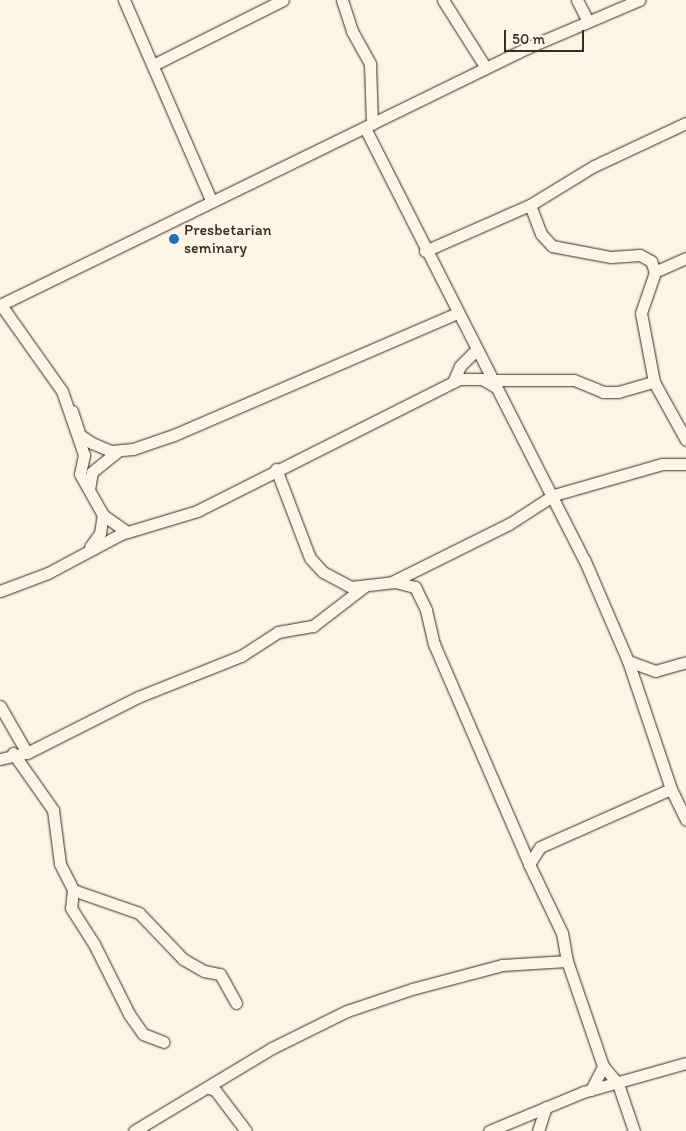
<!DOCTYPE html>
<style>
body{margin:0}
#map{position:relative;width:686px;height:1131px;overflow:hidden;background:#fcf5e5;font-family:Itim,sans-serif}
div>[style]{position:absolute}
.roads{filter:drop-shadow(0 0 1px #3b2a1e) drop-shadow(0 0 1px #3b2a1e)}
.minor>*{height:11px;margin:-5.5px;padding:0 5.5px;transform-origin:5.5px;border-radius:5.5px;background:#fcf5e5}
.dots>*{width:14px;height:14px;translate:-50% -50%;box-sizing:border-box;border:2px solid #fcf5e5;border-radius:50%}
span{translate:-50% -50%;white-space:nowrap;text-align:center;line-height:1.15;-webkit-text-stroke:4px #fcf5e5;paint-order:stroke}
.poi-label{font-size:16px;color:#3b2a1e}
.left{translate:0 -50%;text-align:left}
.scale{position:absolute;left:504px;top:30px;width:80px;height:22px;box-sizing:border-box;border:2px solid #3b2a1e;border-top:0;padding-left:6px;font-size:15px;line-height:18px;white-space:nowrap;color:#3b2a1e;-webkit-text-stroke:4px #fcf5e5;paint-order:stroke}
</style>
<div id="map">
<div class="roads">
<div class="minor">
<div style="left:124px;top:0;width:218px;rotate:66.5deg"></div>
<div style="left:342px;top:0;width:33px;rotate:72deg"></div>
<div style="left:352px;top:31px;width:38px;rotate:61deg"></div>
<div style="left:370px;top:64px;width:60px;rotate:88.1deg"></div>
<div style="left:443px;top:0;width:80px;rotate:57.7deg"></div>
<div style="left:577px;top:0;width:22px;rotate:63deg"></div>
<div style="left:155px;top:64px;width:143px;rotate:-26.6deg"></div>
<div style="left:365px;top:128px;width:483px;rotate:63.1deg"></div>
<div style="left:584px;top:559px;width:111px;rotate:66.7deg"></div>
<div style="left:628px;top:661px;width:135px;rotate:71.4deg"></div>
<div style="left:671px;top:789px;width:34px;rotate:64deg"></div>
<div style="left:530px;top:205px;width:31px;rotate:69deg"></div>
<div style="left:541px;top:234px;width:16px;rotate:47deg"></div>
<div style="left:552px;top:246px;width:60px;rotate:10.6deg"></div>
<div style="left:611px;top:257px;width:29px;rotate:-4deg"></div>
<div style="left:640px;top:255px;width:13px;rotate:29deg"></div>
<div style="left:651px;top:261px;width:12px;rotate:70deg"></div>
<div style="left:425px;top:251px;width:115px;rotate:-23.7deg"></div>
<div style="left:530px;top:205px;width:75px;rotate:-31.4deg"></div>
<div style="left:594px;top:166px;width:102px;rotate:-25.1deg"></div>
<div style="left:686px;top:258px;width:34px;rotate:156deg"></div>
<div style="left:655px;top:272px;width:43px;rotate:108.9deg"></div>
<div style="left:641px;top:313px;width:70px;rotate:79.3deg"></div>
<div style="left:654px;top:382px;width:66px;rotate:61.1deg"></div>
<div style="left:0;top:305px;width:589px;rotate:-26deg"></div>
<div style="left:529px;top:47px;width:120px;rotate:-23.1deg"></div>
<div style="left:1px;top:305px;width:105px;rotate:54.7deg"></div>
<div style="left:62px;top:391px;width:68px;rotate:71deg"></div>
<div style="left:84px;top:455px;width:19px;rotate:102deg"></div>
<div style="left:80px;top:474px;width:47px;rotate:60.7deg"></div>
<div style="left:103px;top:515px;width:29px;rotate:35deg"></div>
<div style="left:493px;top:380px;width:81px"></div>
<div style="left:574px;top:380px;width:31px;rotate:22deg"></div>
<div style="left:603px;top:392px;width:15px"></div>
<div style="left:618px;top:392px;width:37px;rotate:-16deg"></div>
<div style="left:453px;top:382px;width:17px;rotate:-66deg"></div>
<div style="left:460px;top:366px;width:23px;rotate:-45deg"></div>
<div style="left:72px;top:411px;width:25px;rotate:72deg"></div>
<div style="left:80px;top:435px;width:14px;rotate:34deg"></div>
<div style="left:92px;top:443px;width:21px;rotate:23deg"></div>
<div style="left:111px;top:451px;width:22px;rotate:-5deg"></div>
<div style="left:133px;top:449px;width:43px;rotate:-18.9deg"></div>
<div style="left:174px;top:435px;width:308px;rotate:-23.3deg"></div>
<div style="left:276px;top:469px;width:95px;rotate:69.1deg"></div>
<div style="left:310px;top:558px;width:19px;rotate:47deg"></div>
<div style="left:323px;top:572px;width:32px;rotate:28deg"></div>
<div style="left:351px;top:587px;width:44px;rotate:-6.5deg"></div>
<div style="left:395px;top:582px;width:21px;rotate:14deg"></div>
<div style="left:415px;top:587px;width:25px;rotate:64deg"></div>
<div style="left:426px;top:610px;width:35px;rotate:77deg"></div>
<div style="left:434px;top:644px;width:240px;rotate:66.6deg"></div>
<div style="left:89px;top:489px;width:17px;rotate:-80deg"></div>
<div style="left:92px;top:472px;width:32px;rotate:-39deg"></div>
<div style="left:90px;top:547px;width:17px;rotate:-54deg"></div>
<div style="left:100px;top:533px;width:18px;rotate:-81deg"></div>
<div style="left:392px;top:582px;width:131px;rotate:-26.4deg"></div>
<div style="left:509px;top:524px;width:54px;rotate:-32.8deg"></div>
<div style="left:554px;top:495px;width:112px;rotate:-16deg"></div>
<div style="left:662px;top:464px;width:24px"></div>
<div style="left:0;top:591px;width:51px;rotate:-20.6deg"></div>
<div style="left:48px;top:573px;width:83px;rotate:-28.1deg"></div>
<div style="left:121px;top:534px;width:79px;rotate:-16.8deg"></div>
<div style="left:197px;top:511px;width:294px;rotate:-26.7deg"></div>
<div style="left:460px;top:379px;width:22px"></div>
<div style="left:482px;top:379px;width:16px;rotate:30deg"></div>
<div style="left:628px;top:661px;width:29px;rotate:20deg"></div>
<div style="left:655px;top:671px;width:32px;rotate:-16deg"></div>
<div style="left:0;top:706px;width:54px;rotate:60.1deg"></div>
<div style="left:13px;top:753px;width:70px;rotate:54.9deg"></div>
<div style="left:53px;top:810px;width:54px;rotate:82.6deg"></div>
<div style="left:60px;top:864px;width:29px;rotate:63deg"></div>
<div style="left:73px;top:890px;width:70px;rotate:19.2deg"></div>
<div style="left:139px;top:913px;width:64px;rotate:46.3deg"></div>
<div style="left:183px;top:959px;width:24px;rotate:30deg"></div>
<div style="left:204px;top:971px;width:16px;rotate:11deg"></div>
<div style="left:220px;top:974px;width:33px;rotate:61deg"></div>
<div style="left:0;top:759px;width:28px;rotate:-13deg"></div>
<div style="left:27px;top:753px;width:124px;rotate:-26.8deg"></div>
<div style="left:138px;top:697px;width:111px;rotate:-21.7deg"></div>
<div style="left:241px;top:656px;width:44px;rotate:-33deg"></div>
<div style="left:278px;top:632px;width:36px;rotate:-10deg"></div>
<div style="left:313px;top:626px;width:66px;rotate:-37.6deg"></div>
<div style="left:73px;top:890px;width:18px;rotate:96deg"></div>
<div style="left:71px;top:908px;width:43px;rotate:57.4deg"></div>
<div style="left:94px;top:944px;width:78px;rotate:63.4deg"></div>
<div style="left:129px;top:1014px;width:24px;rotate:55deg"></div>
<div style="left:143px;top:1034px;width:22px;rotate:21deg"></div>
<div style="left:603px;top:1066px;width:23px;rotate:50deg"></div>
<div style="left:618px;top:1084px;width:50px;rotate:71.2deg"></div>
<div style="left:209px;top:1088px;width:6px;rotate:18deg"></div>
<div style="left:215px;top:1090px;width:51px;rotate:52.9deg"></div>
<div style="left:591px;top:1090px;width:27px;rotate:-63deg"></div>
<div style="left:603px;top:1066px;width:111px;rotate:-108.9deg"></div>
<div style="left:567px;top:961px;width:28px;rotate:-100deg"></div>
<div style="left:562px;top:933px;width:76px;rotate:-115.6deg"></div>
<div style="left:529px;top:864px;width:20px;rotate:-57deg"></div>
<div style="left:540px;top:847px;width:143px;rotate:-23.9deg"></div>
<div style="left:134px;top:1131px;width:161px;rotate:-31deg"></div>
<div style="left:272px;top:1048px;width:84px;rotate:-26.3deg"></div>
<div style="left:347px;top:1011px;width:69px;rotate:-18.7deg"></div>
<div style="left:412px;top:989px;width:93px;rotate:-14.9deg"></div>
<div style="left:502px;top:965px;width:65px;rotate:-3.5deg"></div>
<div style="left:489px;top:1131px;width:102px;rotate:-22.5deg"></div>
<div style="left:583px;top:1092px;width:107px;rotate:-15.7deg"></div>
<div style="left:538px;top:1131px;width:25px;rotate:-72deg"></div>
</div>
</div>
<div class="dots">
<div style="left:174px;top:239px;background:#1f6fb2"></div>
</div>
<div class="poi-label">
<span class="left" style="left:184px;top:239px">Presbetarian<br>seminary</span>
</div>
<div class="scale">50 m</div>
</div>
